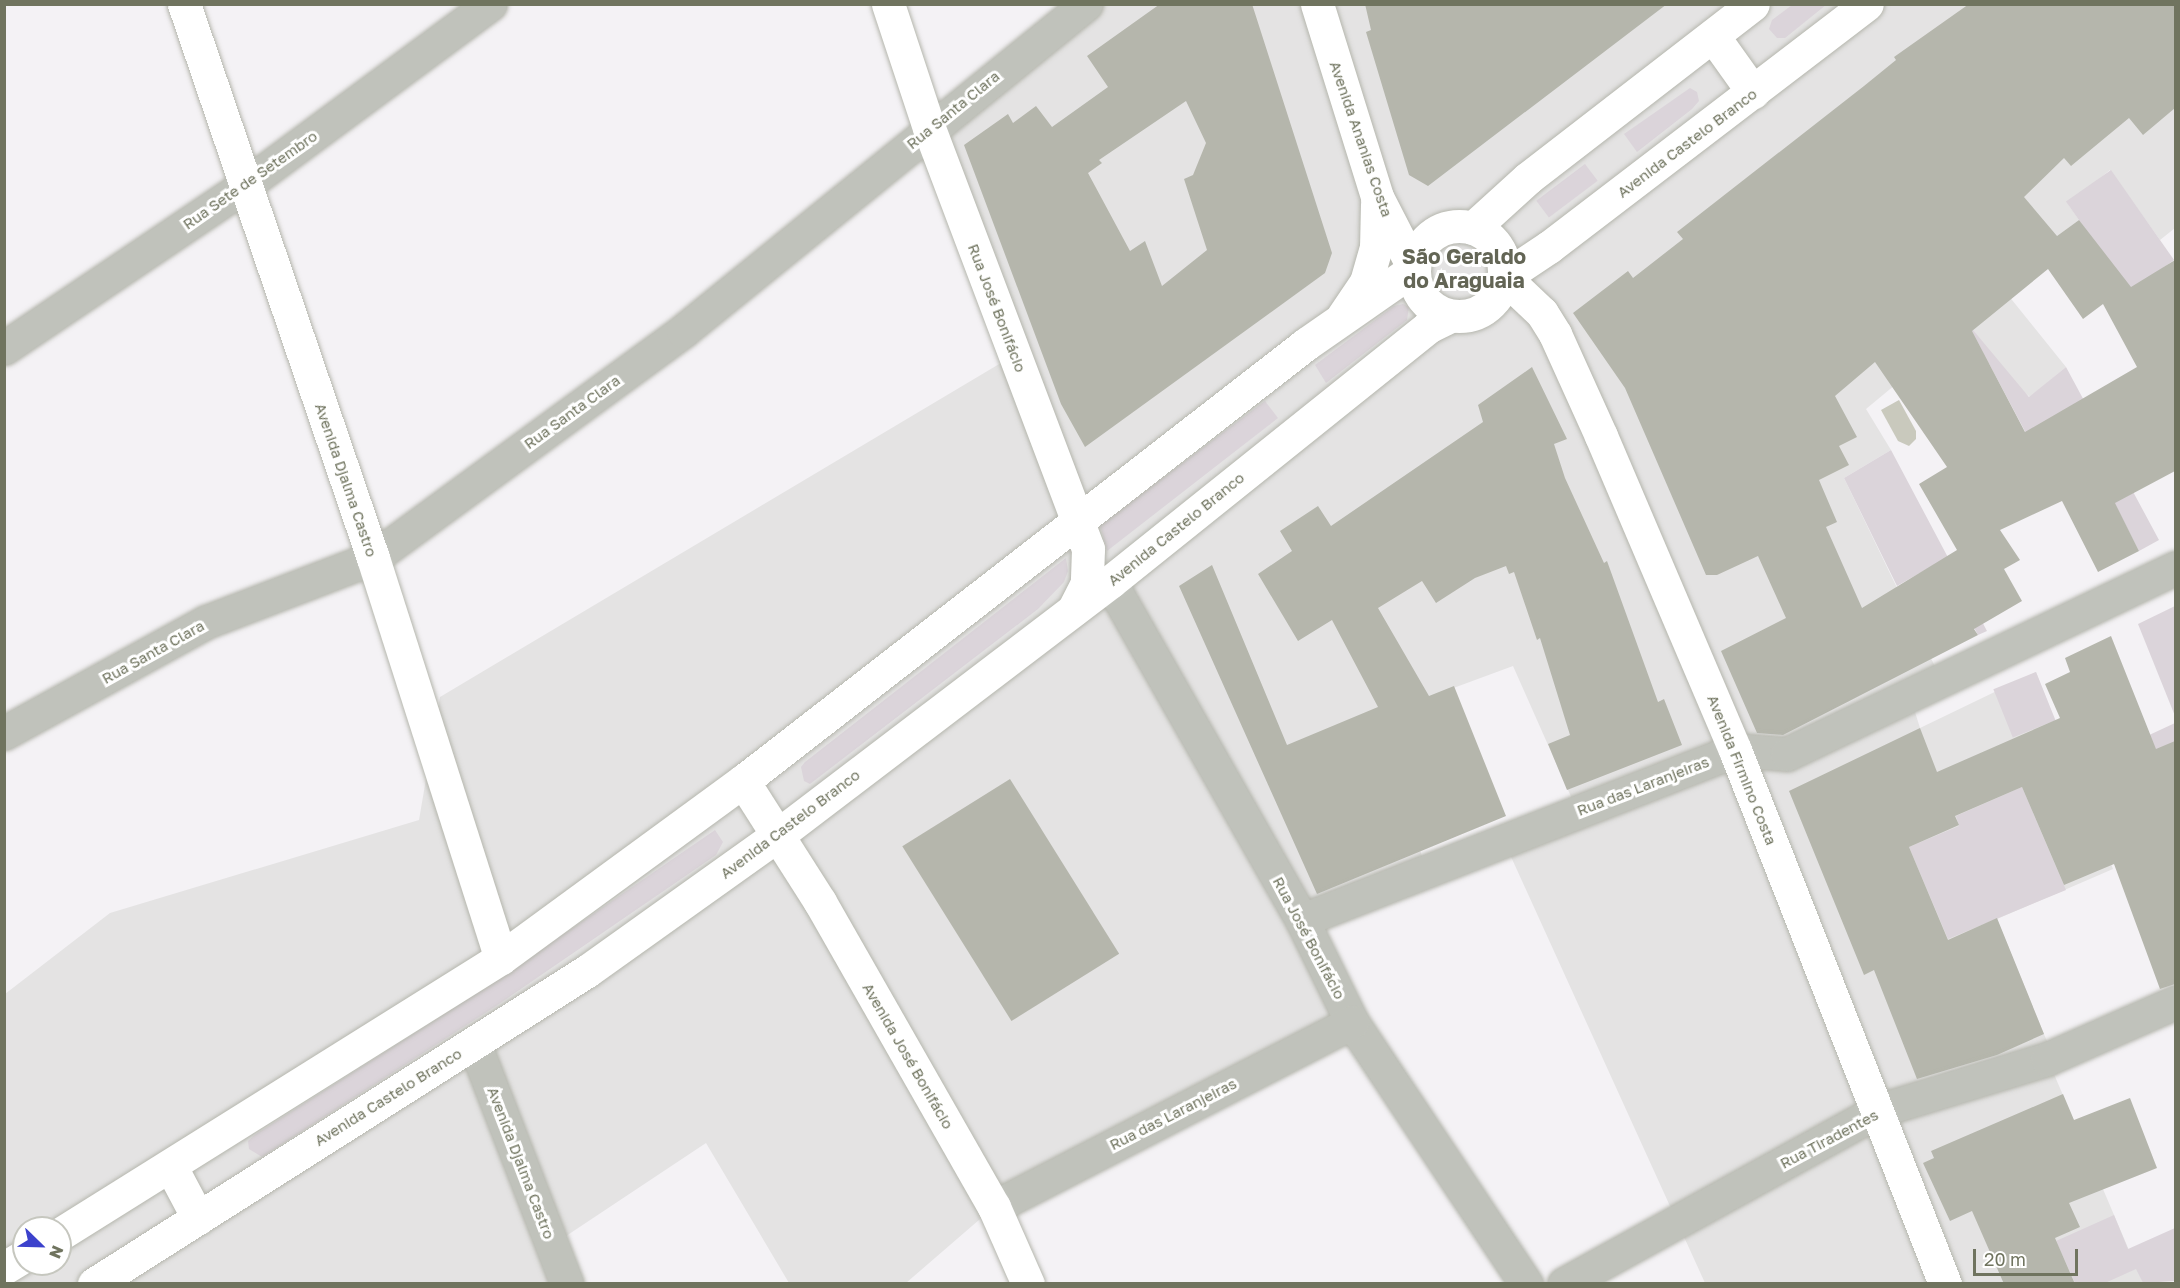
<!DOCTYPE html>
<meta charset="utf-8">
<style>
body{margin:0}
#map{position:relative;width:2180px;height:1288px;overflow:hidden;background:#f4f2f5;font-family:"Golos Text",sans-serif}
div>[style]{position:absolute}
.built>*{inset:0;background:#e4e3e3}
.green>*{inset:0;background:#dbd4da;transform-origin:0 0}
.water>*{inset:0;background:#c9c9bd}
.building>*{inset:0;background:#b5b6ac;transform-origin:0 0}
.roads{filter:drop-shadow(0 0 2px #b5b6ad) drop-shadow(0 0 2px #b5b6ad)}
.street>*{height:33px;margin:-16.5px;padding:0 16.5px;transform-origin:16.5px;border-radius:16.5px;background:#c0c2bb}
.secondary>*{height:33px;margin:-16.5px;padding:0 16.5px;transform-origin:16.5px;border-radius:16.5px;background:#fff}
.primary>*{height:33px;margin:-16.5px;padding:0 16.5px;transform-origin:16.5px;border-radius:16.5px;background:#fff}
.primary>.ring{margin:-16.5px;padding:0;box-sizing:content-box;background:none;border:33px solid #fff;border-radius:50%}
span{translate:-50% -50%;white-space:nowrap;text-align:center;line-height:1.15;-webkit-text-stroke:6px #fff;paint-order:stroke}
.street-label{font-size:15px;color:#70745f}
.district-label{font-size:21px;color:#636555;font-weight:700}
.frame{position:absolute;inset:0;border:6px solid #70745f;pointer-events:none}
.north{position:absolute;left:12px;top:1216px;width:60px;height:60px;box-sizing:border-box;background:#fff;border:2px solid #c6c7bf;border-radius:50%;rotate:113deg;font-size:16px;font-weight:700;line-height:24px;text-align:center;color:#70745f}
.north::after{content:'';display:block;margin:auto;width:21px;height:27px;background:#3c42cc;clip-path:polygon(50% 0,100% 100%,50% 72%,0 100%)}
.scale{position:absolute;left:1973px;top:1249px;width:105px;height:27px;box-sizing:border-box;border:3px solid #70745f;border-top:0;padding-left:8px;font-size:18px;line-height:21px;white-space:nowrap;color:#70745f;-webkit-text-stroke:4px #fff;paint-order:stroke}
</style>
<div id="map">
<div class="built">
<div style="clip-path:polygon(evenodd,1095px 5px,2175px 5px,2175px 228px,2160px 240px,2110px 170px,2068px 204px,2079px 220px,2031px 255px,2004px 290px,2066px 367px,2030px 397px,1989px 363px,1907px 375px,1866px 409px,1891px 450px,1844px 478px,1942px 681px,1910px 696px,1920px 728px,2036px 672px,2113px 869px,1997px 919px,2053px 1056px,2048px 1060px,2143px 1283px,1705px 1283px,1507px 848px,1580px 817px,1513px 666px,1383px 714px,1427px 875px,1298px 926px,1336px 1019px,994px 1207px,906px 1283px,789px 1283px,706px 1143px,539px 1254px,549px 1283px,5px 1284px,5px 994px,110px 913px,419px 820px,440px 697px,1016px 354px,934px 135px,1095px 5px,24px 1228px,60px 1228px,60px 1264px,24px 1264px,24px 1228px)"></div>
</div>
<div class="green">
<div style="clip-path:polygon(1792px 5px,1826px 5px,1785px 38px,1777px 38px,1769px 29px,1772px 20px)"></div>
<div style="clip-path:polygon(1690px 88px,1697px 92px,1699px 101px,1692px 109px,1637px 152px,1624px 134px)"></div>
<div style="left:1585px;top:164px;width:21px;height:61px;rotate:53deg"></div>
<div style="left:2111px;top:170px;width:110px;height:55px;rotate:55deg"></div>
<div style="clip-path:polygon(1403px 304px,1409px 307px,1407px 320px,1326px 383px,1315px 365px,1394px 306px)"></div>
<div style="clip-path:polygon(1968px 324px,2029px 397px,2066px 367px,2159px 540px,2139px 551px,2084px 444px,2036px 452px)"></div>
<div style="clip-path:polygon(1265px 401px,1278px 418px,1107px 551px,1100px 525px)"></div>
<div style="clip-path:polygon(1891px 450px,1987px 631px,1978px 635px,1939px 562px,1897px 586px,1844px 478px)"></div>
<div style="clip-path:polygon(1066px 558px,1068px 571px,1064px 582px,1038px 609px,810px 784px,804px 781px,801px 767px,805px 762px)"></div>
<div style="clip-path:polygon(2175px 606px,2175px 716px,2138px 624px)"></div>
<div style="left:2036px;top:672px;width:52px;height:46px;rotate:68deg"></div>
<div style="clip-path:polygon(2175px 723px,2175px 742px,2136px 758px,2074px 770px)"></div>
<div style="clip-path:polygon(2022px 787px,2066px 890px,1948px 939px,1909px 847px,1959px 826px,1956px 816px)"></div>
<div style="clip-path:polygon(715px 830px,723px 842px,716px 855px,496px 1006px,262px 1157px,249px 1149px,248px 1141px,256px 1134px,487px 987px)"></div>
<div style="clip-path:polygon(2114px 1215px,2128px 1249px,2175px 1228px,2175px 1281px,2143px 1283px,2136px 1269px,2105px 1283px,2075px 1283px,2056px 1241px)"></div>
</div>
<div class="water">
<div style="clip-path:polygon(1899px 400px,1916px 431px,1916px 439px,1909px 446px,1898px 441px,1881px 410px)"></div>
</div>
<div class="building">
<div style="clip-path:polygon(evenodd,1160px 4px,1252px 4px,1332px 253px,1325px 273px,1085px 447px,1061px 404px,964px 145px,1008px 114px,1013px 123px,1036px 106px,1052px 127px,1108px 87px,1087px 56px,1160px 4px,1186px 101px,1206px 143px,1193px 175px,1184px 179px,1207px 250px,1162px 286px,1145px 241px,1130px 251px,1088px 173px,1102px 163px,1099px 160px,1186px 101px)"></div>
<div style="clip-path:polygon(1365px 4px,1667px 4px,1428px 186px,1409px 175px,1366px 32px,1371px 30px)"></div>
<div style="clip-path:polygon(evenodd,1969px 4px,2175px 4px,2175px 108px,2143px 135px,2129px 118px,2071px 166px,2064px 158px,2024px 197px,2057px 236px,2079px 220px,2131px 287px,2175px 260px,2175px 471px,2115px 503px,2139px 551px,2098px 572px,2062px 501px,2000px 530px,2020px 560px,2004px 569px,2022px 601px,1974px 629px,1978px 635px,1783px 735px,1757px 733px,1721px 651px,1786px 618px,1758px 556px,1717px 575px,1706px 575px,1625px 388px,1573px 313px,1628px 271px,1633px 278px,1683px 239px,1677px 232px,1864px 86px,1896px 60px,1894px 57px,1969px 4px,2048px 269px,2083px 319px,2103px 304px,2137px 367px,2025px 432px,1972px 331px,2048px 269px,1969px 4px,1875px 362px,1947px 467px,1919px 484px,1957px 550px,1862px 608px,1826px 527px,1837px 522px,1819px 480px,1849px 465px,1839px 446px,1857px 437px,1835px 396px,1875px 362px)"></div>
<div style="clip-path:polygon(1532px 367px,1567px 439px,1554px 444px,1565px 478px,1604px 563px,1607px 561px,1658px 702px,1664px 699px,1682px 745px,1567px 790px,1548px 744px,1570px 735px,1540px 638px,1537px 640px,1514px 572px,1509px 574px,1506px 566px,1475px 578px,1436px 603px,1422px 581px,1378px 608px,1429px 696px,1454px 686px,1506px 816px,1317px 894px,1179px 586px,1212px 565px,1287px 745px,1378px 707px,1332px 620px,1298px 641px,1258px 574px,1292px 551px,1280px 531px,1318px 506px,1331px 526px,1483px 422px,1478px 405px)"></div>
<div style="clip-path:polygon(2111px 636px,2156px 749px,2175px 741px,2175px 984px,2160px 989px,2114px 864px,2064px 885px,2022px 787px,1955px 816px,1959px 825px,1909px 847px,1948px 940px,1997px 918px,2044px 1034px,1997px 1055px,1917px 1079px,1874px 970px,1864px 975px,1789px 791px,1920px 728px,1937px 772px,2060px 718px,2045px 684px,2070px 672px,2065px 658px)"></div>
<div style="left:1010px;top:779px;width:206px;height:127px;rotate:58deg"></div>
<div style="clip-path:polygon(2063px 1094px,2074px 1120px,2130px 1098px,2157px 1168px,2069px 1203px,2080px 1227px,2055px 1238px,2075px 1284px,2004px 1284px,1972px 1211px,1950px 1221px,1923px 1163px,1934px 1158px,1931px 1151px)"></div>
</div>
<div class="roads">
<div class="street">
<div style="left:4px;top:348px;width:290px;rotate:-34deg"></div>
<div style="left:244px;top:186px;width:306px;rotate:-36.5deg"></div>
<div style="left:1110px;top:582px;width:389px;rotate:60.4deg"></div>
<div style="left:1302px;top:920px;width:114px;rotate:63.9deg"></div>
<div style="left:1352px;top:1022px;width:315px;rotate:56.4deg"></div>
<div style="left:4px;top:733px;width:230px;rotate:-28.8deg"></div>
<div style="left:206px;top:622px;width:179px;rotate:-21deg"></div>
<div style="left:373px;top:558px;width:384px;rotate:-36.2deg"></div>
<div style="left:683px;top:331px;width:519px;rotate:-39.06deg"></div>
<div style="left:1302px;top:920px;width:465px;rotate:-21.4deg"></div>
<div style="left:1735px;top:750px;width:52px;rotate:4.4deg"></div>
<div style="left:1787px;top:754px;width:431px;rotate:-25.6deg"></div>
<div style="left:474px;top:1043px;width:258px;rotate:68.9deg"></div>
<div style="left:994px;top:1207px;width:403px;rotate:-27.3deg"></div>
<div style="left:1564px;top:1284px;width:358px;rotate:-28.9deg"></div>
<div style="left:1877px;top:1111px;width:178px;rotate:-17deg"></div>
<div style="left:2047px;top:1059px;width:141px;rotate:-23.8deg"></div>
</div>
<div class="secondary">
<div style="left:184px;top:4px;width:585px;rotate:71.16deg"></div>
<div style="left:373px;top:558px;width:420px;rotate:72.3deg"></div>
<div style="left:888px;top:4px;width:131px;rotate:71.7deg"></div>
<div style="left:929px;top:128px;width:450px;rotate:69.3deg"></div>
<div style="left:1088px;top:549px;width:34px;rotate:92deg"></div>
<div style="left:1087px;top:583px;width:30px;rotate:117deg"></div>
<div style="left:1317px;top:4px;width:202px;rotate:72.7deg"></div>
<div style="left:1377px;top:197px;width:81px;rotate:62.8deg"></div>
<div style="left:1504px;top:277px;width:52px;rotate:43.5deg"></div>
<div style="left:1542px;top:313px;width:25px;rotate:58deg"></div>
<div style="left:1555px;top:334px;width:112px;rotate:65.7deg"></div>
<div style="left:1601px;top:436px;width:341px;rotate:66.9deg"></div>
<div style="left:1735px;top:750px;width:574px;rotate:68.53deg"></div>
<div style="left:1343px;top:316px;width:41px;rotate:-55.9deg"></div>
<div style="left:1366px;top:282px;width:35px;rotate:-74deg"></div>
<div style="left:1376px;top:248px;width:44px;rotate:-88.7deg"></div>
<div style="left:743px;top:781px;width:143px;rotate:57.5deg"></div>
<div style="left:820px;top:902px;width:351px;rotate:60.3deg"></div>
<div style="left:994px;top:1207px;width:84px;rotate:66.2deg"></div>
</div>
<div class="primary">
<div style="left:1713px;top:36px;width:69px;rotate:54.5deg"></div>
<div class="ring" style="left:1414px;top:226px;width:57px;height:57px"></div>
<div style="left:1473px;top:228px;width:74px;rotate:-42.3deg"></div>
<div style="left:1528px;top:178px;width:284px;rotate:-37.7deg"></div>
<div style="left:1504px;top:277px;width:54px;rotate:-33.7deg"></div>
<div style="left:1549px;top:247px;width:400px;rotate:-37.4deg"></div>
<div style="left:171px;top:1167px;width:58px;rotate:62.1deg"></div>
<div style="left:60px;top:1234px;width:520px;rotate:-32.04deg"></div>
<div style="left:501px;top:958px;width:300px;rotate:-36.2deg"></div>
<div style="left:743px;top:781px;width:713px;rotate:-37.82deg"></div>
<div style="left:1306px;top:344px;width:131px;rotate:-34.8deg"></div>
<div style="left:4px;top:1268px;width:23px;rotate:-31deg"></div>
<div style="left:94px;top:1284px;width:584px;rotate:-32.41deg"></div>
<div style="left:587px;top:971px;width:234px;rotate:-35.5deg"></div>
<div style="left:778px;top:835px;width:417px;rotate:-37.3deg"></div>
<div style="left:1110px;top:582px;width:408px;rotate:-38.7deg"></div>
<div style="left:1428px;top:327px;width:25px;rotate:-26deg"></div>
</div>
</div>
<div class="street-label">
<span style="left:953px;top:110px;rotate:-39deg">Rua Santa Clara</span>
<span style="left:1361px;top:139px;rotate:71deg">Avenida Ananias Costa</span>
<span style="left:1687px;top:143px;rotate:-37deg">Avenida Castelo Branco</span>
<span style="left:250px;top:180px;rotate:-35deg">Rua Sete de Setembro</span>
<span style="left:997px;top:308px;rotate:69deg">Rua José Bonifácio</span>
<span style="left:572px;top:412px;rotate:-36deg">Rua Santa Clara</span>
<span style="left:346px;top:480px;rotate:71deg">Avenida Djalma Castro</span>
<span style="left:1176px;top:529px;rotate:-39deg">Avenida Castelo Branco</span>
<span style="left:153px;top:652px;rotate:-29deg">Rua Santa Clara</span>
<span style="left:1742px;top:770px;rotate:68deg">Avenida Firmino Costa</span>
<span style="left:1643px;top:786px;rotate:-21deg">Rua das Laranjeiras</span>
<span style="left:790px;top:824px;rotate:-37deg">Avenida Castelo Branco</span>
<span style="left:1309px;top:938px;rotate:62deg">Rua José Bonifácio</span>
<span style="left:908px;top:1056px;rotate:60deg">Avenida José Bonifácio</span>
<span style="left:388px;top:1097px;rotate:-32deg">Avenida Castelo Branco</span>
<span style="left:1173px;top:1114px;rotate:-27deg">Rua das Laranjeiras</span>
<span style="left:1829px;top:1139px;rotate:-28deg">Rua Tiradentes</span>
<span style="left:521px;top:1163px;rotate:69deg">Avenida Djalma Castro</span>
</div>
<div class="district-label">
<span style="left:1464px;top:268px">São Geraldo<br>do Araguaia</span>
</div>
<div class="frame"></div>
<div class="north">N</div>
<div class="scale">20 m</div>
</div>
